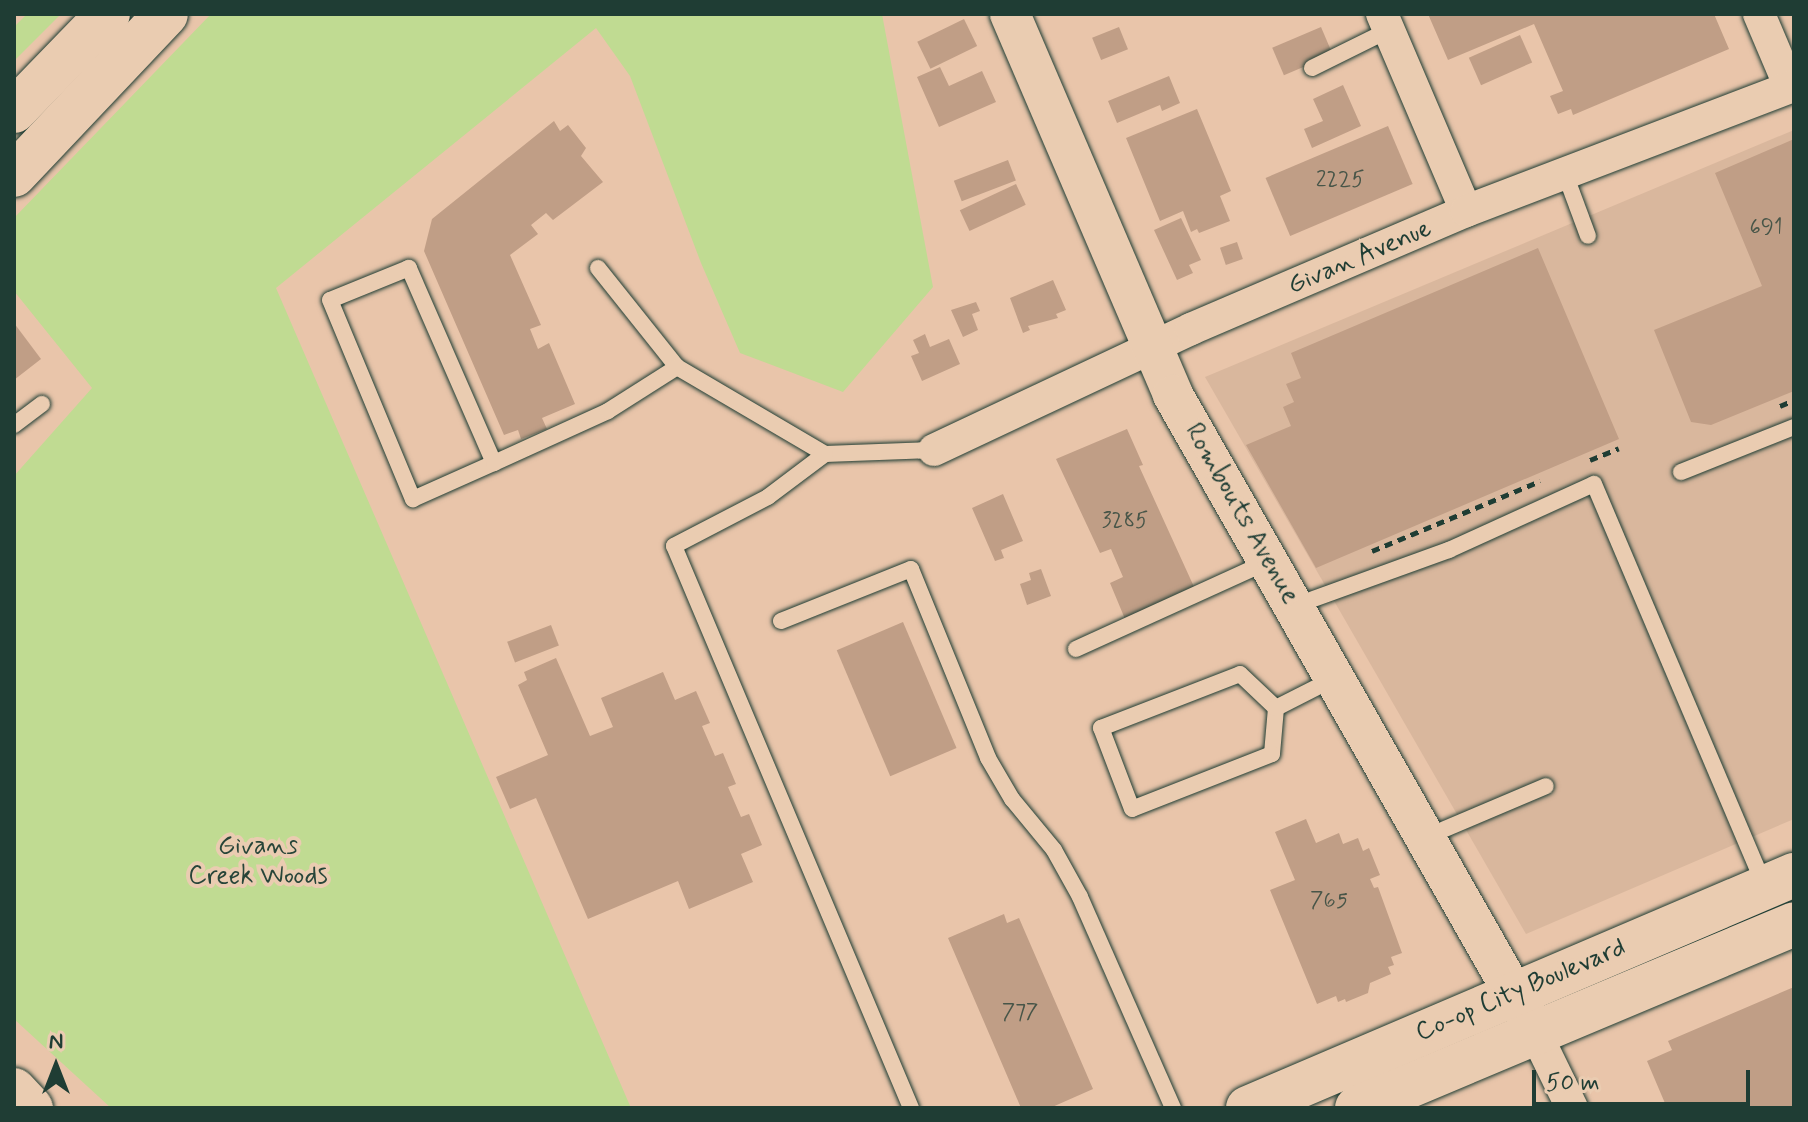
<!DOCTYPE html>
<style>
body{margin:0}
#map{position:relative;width:1808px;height:1122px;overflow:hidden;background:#e9c5aa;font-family:Mynerve,sans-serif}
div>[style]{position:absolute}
.built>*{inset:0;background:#d9b79d}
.green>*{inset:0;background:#c0db92}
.building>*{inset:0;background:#c09e86;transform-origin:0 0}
.path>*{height:5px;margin-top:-2.5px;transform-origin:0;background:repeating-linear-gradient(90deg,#1f3d34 0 8px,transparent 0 14px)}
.roads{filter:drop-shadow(0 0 2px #1f3d34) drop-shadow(0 0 2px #1f3d34)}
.service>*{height:16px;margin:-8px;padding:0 8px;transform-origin:8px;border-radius:8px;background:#eaccb1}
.minor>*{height:32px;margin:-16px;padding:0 16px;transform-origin:16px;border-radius:16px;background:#eaccb1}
.tertiary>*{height:40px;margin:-20px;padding:0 20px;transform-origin:20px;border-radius:20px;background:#eaccb1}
.secondary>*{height:44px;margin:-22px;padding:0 22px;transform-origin:22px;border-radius:22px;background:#eaccb1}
span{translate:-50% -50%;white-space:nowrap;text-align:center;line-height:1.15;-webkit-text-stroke:8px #eaccb1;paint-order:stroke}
.number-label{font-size:22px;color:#475548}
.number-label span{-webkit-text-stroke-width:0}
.street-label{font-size:26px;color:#1f3d34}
.park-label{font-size:26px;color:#274539}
.frame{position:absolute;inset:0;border:16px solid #1f3d34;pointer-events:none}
.north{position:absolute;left:16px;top:1026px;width:80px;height:80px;-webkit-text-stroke:6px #eaccb1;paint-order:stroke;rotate:0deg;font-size:22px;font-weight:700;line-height:32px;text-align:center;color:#1f3d34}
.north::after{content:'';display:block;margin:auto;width:28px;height:36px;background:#1f3d34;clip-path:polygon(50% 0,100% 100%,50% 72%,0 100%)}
.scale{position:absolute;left:1532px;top:1070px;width:218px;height:36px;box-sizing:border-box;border:4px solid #1f3d34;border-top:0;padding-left:10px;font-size:24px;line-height:28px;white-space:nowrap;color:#1f3d34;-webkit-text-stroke:6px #eaccb1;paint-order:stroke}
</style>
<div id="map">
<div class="built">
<div style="clip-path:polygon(1794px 130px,1794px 819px,1526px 934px,1205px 377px)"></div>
</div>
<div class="green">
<div style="clip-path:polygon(27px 14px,61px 14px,14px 61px,14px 27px)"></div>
<div style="clip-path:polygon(211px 14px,882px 14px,933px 287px,843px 392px,740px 353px,701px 263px,630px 76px,596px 28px,276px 288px,631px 1108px,111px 1108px,14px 1019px,14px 476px,92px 388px,14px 291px,14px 218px)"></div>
</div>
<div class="building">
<div style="clip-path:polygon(1428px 14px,1714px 14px,1729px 49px,1573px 115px,1571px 109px,1558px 114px,1550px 96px,1563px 91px,1534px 24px,1448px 60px)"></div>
<div style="left:964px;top:19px;width:30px;height:52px;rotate:64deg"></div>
<div style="left:1119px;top:27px;width:24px;height:29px;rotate:68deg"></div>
<div style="left:1321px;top:27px;width:30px;height:53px;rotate:67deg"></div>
<div style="left:1520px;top:35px;width:30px;height:56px;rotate:66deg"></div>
<div style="clip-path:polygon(940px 67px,949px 86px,982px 71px,996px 102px,939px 127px,917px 77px)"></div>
<div style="clip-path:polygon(1169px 76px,1180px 103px,1162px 111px,1160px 105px,1117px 123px,1108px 101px)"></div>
<div style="clip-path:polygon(1343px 85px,1361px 126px,1312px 148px,1304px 129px,1323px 121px,1313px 99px)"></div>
<div style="clip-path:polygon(1197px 109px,1231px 191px,1220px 196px,1230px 221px,1199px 233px,1197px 229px,1191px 232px,1183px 211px,1160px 221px,1126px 138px)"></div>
<div style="clip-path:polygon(554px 121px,560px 131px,568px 125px,586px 148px,581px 156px,603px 182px,553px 220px,546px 213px,531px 225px,538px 234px,510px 255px,541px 325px,530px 329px,538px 349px,549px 343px,575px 404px,542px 418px,547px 429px,521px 439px,518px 430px,504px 435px,424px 251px,432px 219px)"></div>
<div style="left:1388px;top:126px;width:63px;height:133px;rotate:67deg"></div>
<div style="clip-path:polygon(1794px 139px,1794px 391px,1711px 425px,1691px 422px,1654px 330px,1762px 286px,1715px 173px)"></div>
<div style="left:1008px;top:160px;width:22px;height:58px;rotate:69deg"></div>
<div style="left:1016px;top:184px;width:23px;height:62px;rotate:65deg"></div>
<div style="clip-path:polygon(1181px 218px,1201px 260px,1189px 265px,1193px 273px,1177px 280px,1154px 230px)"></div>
<div style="left:1237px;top:242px;width:18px;height:18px;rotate:71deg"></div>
<div style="clip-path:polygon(1538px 248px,1619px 439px,1316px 568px,1246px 445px,1291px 426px,1283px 407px,1294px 402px,1286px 384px,1301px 378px,1291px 353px)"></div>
<div style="clip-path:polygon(1053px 280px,1066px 310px,1056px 314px,1058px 318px,1028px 326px,1030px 330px,1023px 333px,1010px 298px)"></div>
<div style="clip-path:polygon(976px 302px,980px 311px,972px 314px,978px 330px,963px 337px,951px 310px)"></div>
<div style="clip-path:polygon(14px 323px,41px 359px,14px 380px)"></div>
<div style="clip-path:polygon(925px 334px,930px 347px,949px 339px,960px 364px,922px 381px,911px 356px,919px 353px,913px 340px)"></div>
<div style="clip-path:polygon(1127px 429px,1143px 465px,1139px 466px,1195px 589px,1125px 619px,1110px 583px,1123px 577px,1111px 549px,1100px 553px,1056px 459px)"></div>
<div style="clip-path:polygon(1003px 494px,1023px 541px,1001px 550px,1004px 558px,995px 561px,972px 508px)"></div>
<div style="clip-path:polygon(1041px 569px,1051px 596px,1027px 605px,1020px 584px,1031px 580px,1029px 573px)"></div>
<div style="left:903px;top:622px;width:137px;height:72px;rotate:67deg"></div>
<div style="left:551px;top:625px;width:22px;height:47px;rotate:69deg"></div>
<div style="clip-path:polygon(556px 658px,590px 736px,613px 727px,601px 698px,663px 672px,675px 700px,696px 691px,710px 723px,702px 726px,715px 756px,723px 753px,736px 784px,728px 787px,741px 817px,749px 814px,762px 845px,741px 854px,753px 882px,689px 909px,678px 881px,588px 919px,536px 798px,510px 809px,496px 777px,548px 755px,518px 685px,527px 680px,524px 672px)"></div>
<div style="clip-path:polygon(1306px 819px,1316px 843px,1339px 833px,1343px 844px,1358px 838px,1363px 851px,1369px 848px,1380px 875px,1370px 879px,1374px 888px,1378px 887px,1402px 953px,1391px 957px,1394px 965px,1388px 967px,1391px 974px,1370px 983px,1368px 993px,1346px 1002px,1345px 999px,1338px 1002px,1336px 996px,1317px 1004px,1270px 890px,1295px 880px,1275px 832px)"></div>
<div style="clip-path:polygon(1004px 914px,1007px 923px,1019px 918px,1093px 1089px,1050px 1108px,1021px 1108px,948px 938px)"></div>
<div style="clip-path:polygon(1794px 987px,1794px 1108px,1667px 1108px,1647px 1061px,1672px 1050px,1668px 1041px)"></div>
</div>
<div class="path">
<div style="left:1780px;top:406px;width:15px;rotate:-23deg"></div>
<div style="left:1590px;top:460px;width:31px;rotate:-22deg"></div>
<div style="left:1372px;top:551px;width:182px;rotate:-22.6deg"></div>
</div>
<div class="roads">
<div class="service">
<div style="left:1312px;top:68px;width:86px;rotate:-26.3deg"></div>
<div style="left:1564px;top:171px;width:69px;rotate:69.7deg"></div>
<div style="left:598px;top:268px;width:127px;rotate:51.4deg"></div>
<div style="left:677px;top:367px;width:172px;rotate:30.4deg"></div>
<div style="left:825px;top:454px;width:109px;rotate:-2.1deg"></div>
<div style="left:14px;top:425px;width:35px;rotate:-37deg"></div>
<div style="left:825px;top:454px;width:71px;rotate:143deg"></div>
<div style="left:768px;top:497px;width:106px;rotate:152.5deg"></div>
<div style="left:674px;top:546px;width:610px;rotate:67.13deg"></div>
<div style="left:494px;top:463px;width:213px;rotate:-113.6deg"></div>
<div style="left:409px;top:268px;width:85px;rotate:157.9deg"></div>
<div style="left:330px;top:300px;width:216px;rotate:67.4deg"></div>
<div style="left:413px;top:499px;width:89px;rotate:-24deg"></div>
<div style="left:494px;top:463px;width:125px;rotate:-24.5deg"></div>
<div style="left:608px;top:411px;width:82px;rotate:-32.5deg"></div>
<div style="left:1681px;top:472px;width:122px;rotate:-21.7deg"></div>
<div style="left:1294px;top:606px;width:165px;rotate:-19.9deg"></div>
<div style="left:1449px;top:550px;width:159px;rotate:-24.5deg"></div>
<div style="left:1594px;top:484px;width:436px;rotate:67deg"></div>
<div style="left:781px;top:621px;width:140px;rotate:-21.8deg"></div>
<div style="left:911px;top:569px;width:204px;rotate:67.8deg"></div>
<div style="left:988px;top:758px;width:48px;rotate:59.7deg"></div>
<div style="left:1012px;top:799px;width:66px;rotate:50.5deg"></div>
<div style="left:1054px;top:850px;width:54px;rotate:61deg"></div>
<div style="left:1080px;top:897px;width:231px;rotate:66.2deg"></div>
<div style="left:1076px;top:649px;width:210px;rotate:-24.5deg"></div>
<div style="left:1240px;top:674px;width:50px;rotate:43.4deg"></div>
<div style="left:1276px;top:708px;width:46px;rotate:95deg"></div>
<div style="left:1272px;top:754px;width:150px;rotate:158.6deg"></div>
<div style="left:1132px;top:809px;width:87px;rotate:-110.9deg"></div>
<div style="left:1101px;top:728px;width:149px;rotate:-21.2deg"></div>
<div style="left:1276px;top:708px;width:66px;rotate:-27deg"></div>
<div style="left:1426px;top:837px;width:130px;rotate:-23deg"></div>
</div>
<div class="minor">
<div style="left:1382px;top:14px;width:214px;rotate:66.9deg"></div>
<div style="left:1759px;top:14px;width:79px;rotate:67deg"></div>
<div style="left:934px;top:450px;width:284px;rotate:-25.2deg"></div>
<div style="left:1191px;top:329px;width:299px;rotate:-23.2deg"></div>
<div style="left:1466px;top:211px;width:351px;rotate:-20.9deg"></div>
<div style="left:1535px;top:1032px;width:85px;rotate:64deg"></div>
</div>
<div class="tertiary">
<div style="left:1010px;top:14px;width:414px;rotate:66.8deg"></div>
<div style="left:1173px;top:395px;width:722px;rotate:60.34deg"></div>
</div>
<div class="secondary">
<div style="left:14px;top:111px;width:135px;rotate:-45.9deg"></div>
<div style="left:14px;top:175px;width:221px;rotate:-46.6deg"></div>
<div style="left:14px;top:1090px;width:25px;rotate:47deg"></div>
<div style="left:1248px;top:1108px;width:594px;rotate:-23.11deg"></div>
<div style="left:1357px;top:1108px;width:474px;rotate:-22.8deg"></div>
</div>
</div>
<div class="number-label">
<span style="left:1340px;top:181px">2225</span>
<span style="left:1766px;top:229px">691</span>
<span style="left:1125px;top:522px">3285</span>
<span style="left:1329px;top:902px">765</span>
<span style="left:1020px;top:1014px">777</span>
</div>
<div class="street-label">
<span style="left:1360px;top:258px;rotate:-23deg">Givan Avenue</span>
<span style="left:1241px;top:514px;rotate:60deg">Rombouts Avenue</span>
<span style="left:1521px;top:991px;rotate:-23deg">Co-op City Boulevard</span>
</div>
<div class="park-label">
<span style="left:258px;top:862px">Givans<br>Creek Woods</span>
</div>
<div class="frame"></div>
<div class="north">N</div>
<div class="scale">50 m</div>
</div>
